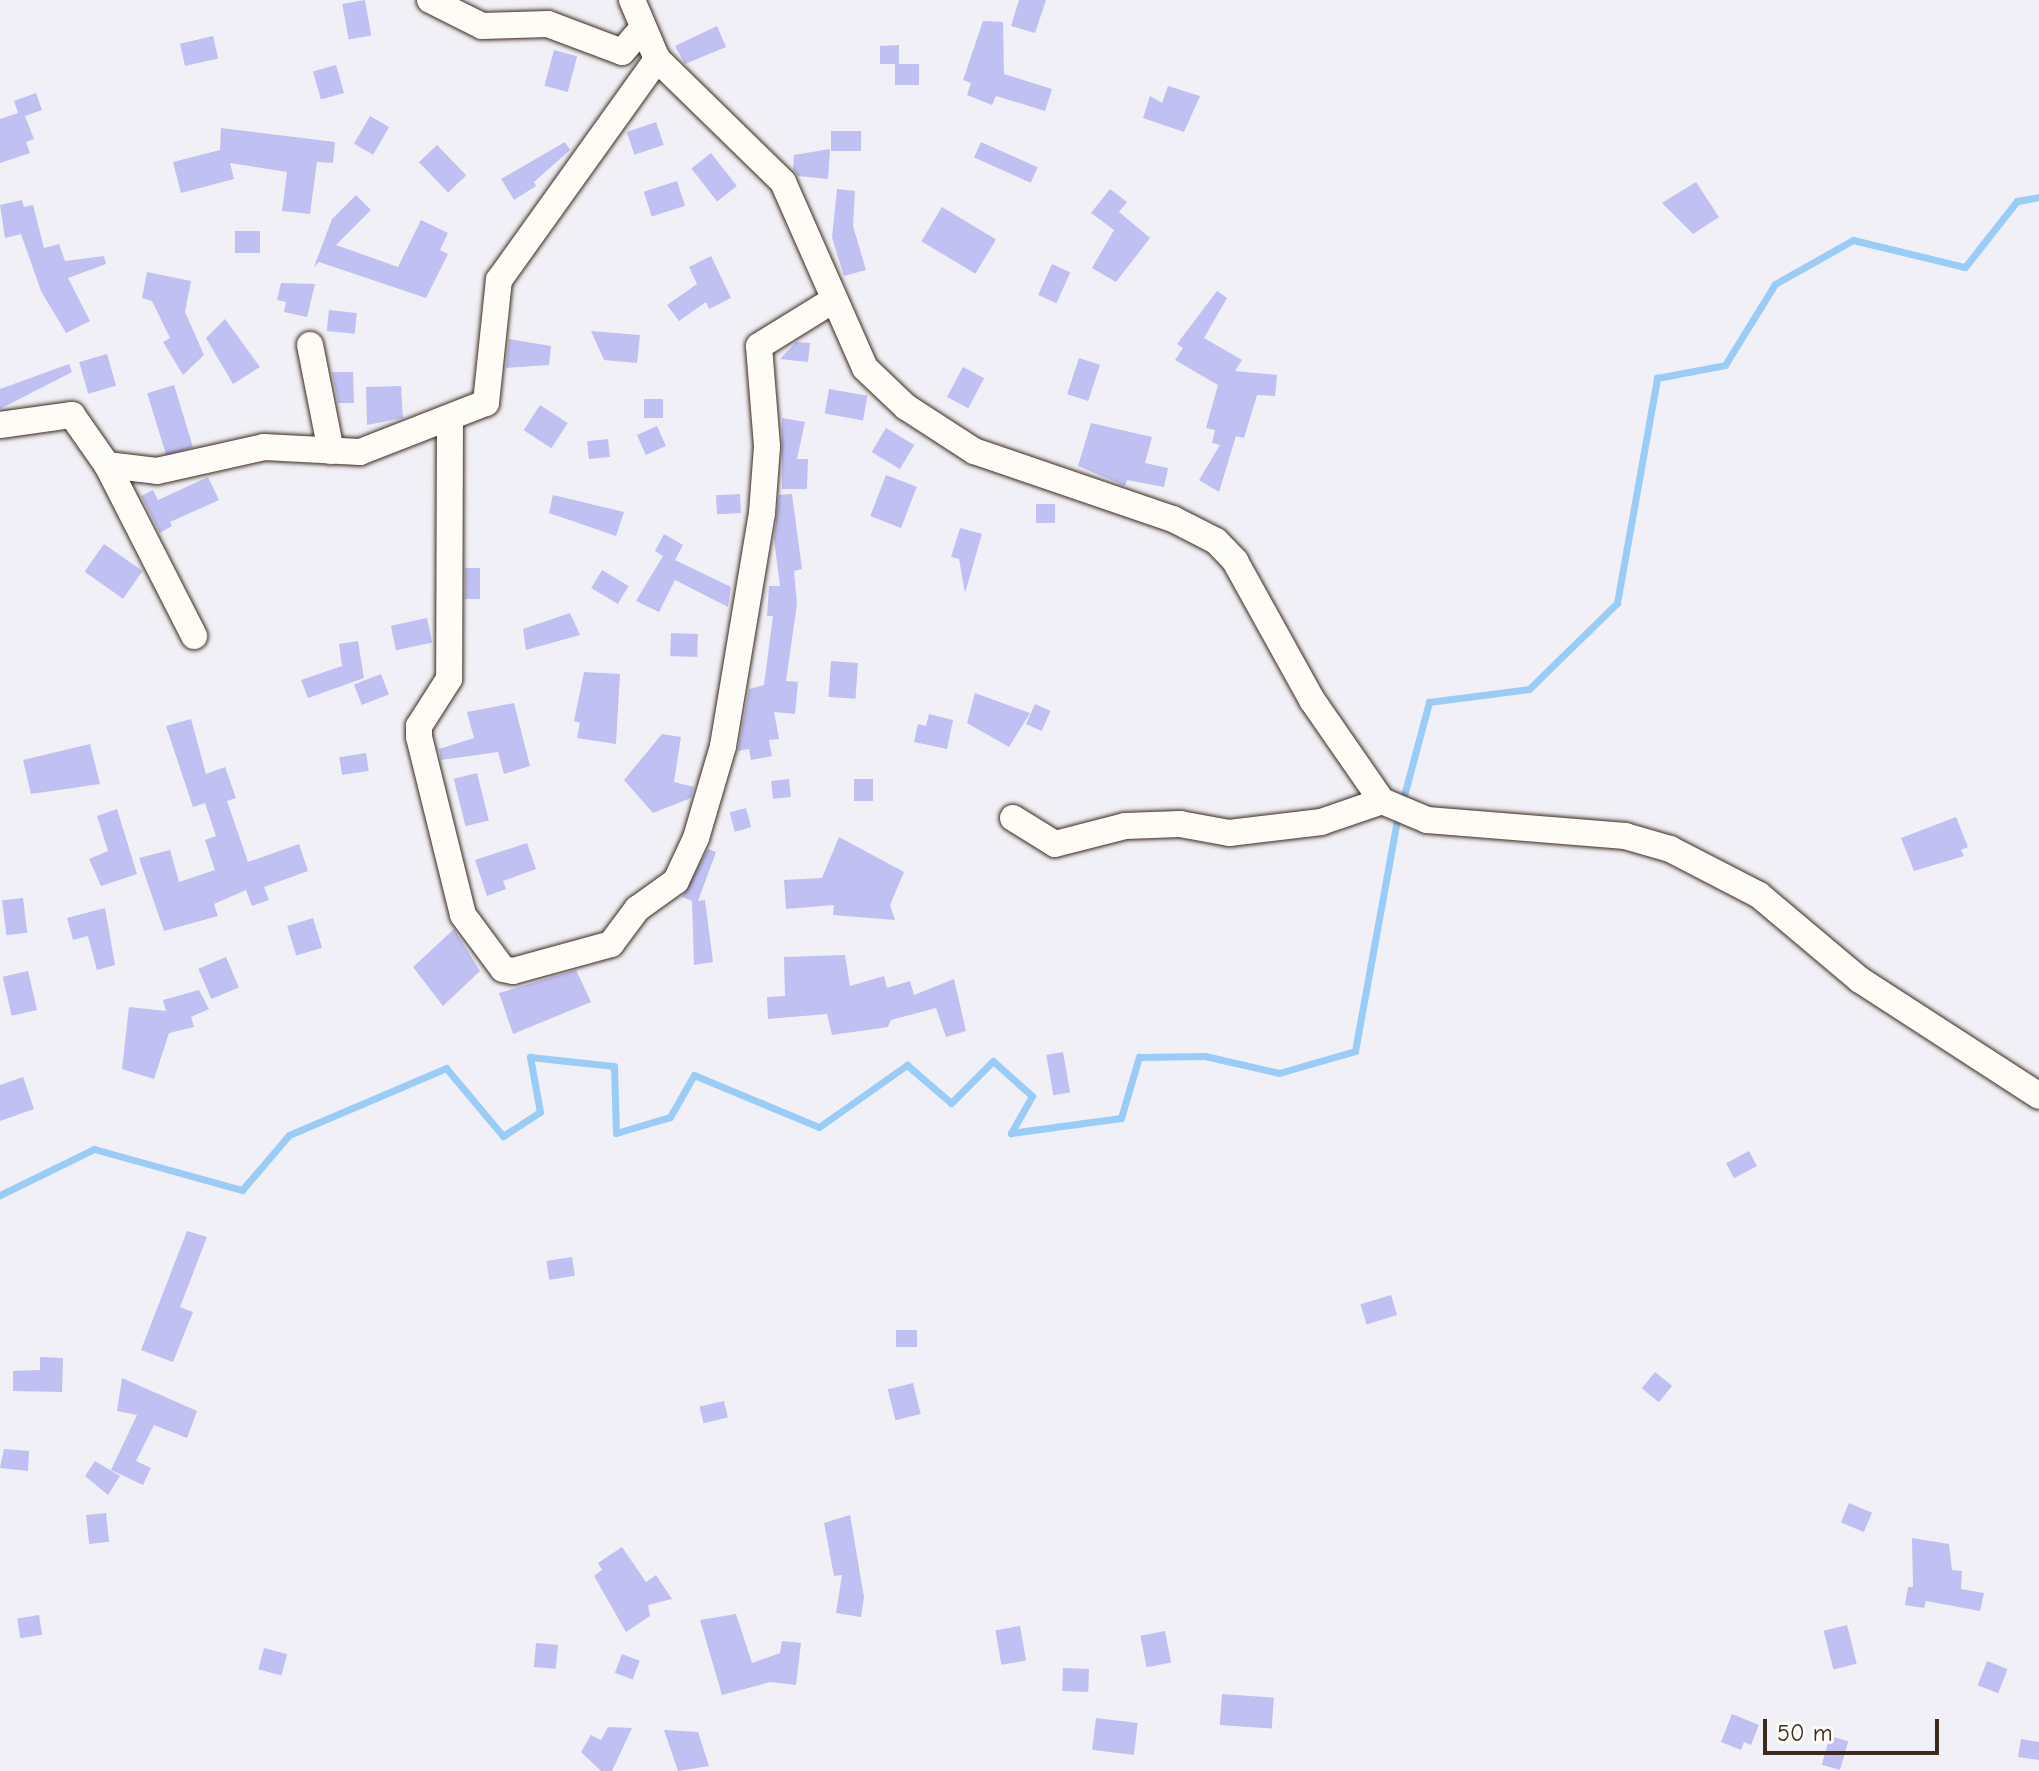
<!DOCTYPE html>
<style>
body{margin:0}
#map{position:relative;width:2039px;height:1771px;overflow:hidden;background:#f1f0f6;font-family:"Comic Neue",sans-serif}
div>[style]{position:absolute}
.stream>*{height:7px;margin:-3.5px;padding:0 3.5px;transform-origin:3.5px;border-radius:3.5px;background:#99cdf7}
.building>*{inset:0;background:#c0c0f2;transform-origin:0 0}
.roads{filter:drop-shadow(0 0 2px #3b2a1e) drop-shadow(0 0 2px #3b2a1e)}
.minor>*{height:26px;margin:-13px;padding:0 13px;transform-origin:13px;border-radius:13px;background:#fdfcf7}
span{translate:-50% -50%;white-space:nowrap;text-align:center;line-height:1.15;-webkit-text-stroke:6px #fdfcf7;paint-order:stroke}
.scale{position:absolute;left:1763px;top:1719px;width:176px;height:36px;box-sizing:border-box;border:4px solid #3b2a1e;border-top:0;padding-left:10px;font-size:24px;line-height:28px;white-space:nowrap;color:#3b2a1e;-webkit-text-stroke:6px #fdfcf7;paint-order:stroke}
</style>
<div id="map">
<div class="stream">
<div style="left:1402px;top:803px;width:105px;rotate:-75deg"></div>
<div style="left:1429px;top:702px;width:101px;rotate:-7.4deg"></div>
<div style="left:1529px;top:689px;width:123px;rotate:-44.3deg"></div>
<div style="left:1617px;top:603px;width:229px;rotate:-79.9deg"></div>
<div style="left:1657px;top:378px;width:69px;rotate:-10.8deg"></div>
<div style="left:1725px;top:365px;width:95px;rotate:-58.3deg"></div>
<div style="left:1775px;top:284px;width:90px;rotate:-29.4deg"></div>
<div style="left:1853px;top:240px;width:115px;rotate:13.6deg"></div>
<div style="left:1965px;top:267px;width:84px;rotate:-51.8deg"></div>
<div style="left:2017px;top:201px;width:22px;rotate:-10deg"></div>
<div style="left:0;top:1195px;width:105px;rotate:-26.1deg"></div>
<div style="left:94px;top:1149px;width:154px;rotate:15.5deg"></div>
<div style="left:242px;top:1190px;width:72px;rotate:-49.5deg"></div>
<div style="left:289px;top:1135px;width:171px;rotate:-23.1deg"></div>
<div style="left:446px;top:1068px;width:89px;rotate:50deg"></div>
<div style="left:503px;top:1136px;width:44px;rotate:-33deg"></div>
<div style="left:540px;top:1112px;width:56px;rotate:-100.3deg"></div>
<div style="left:530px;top:1057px;width:84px;rotate:6.1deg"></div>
<div style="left:614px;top:1066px;width:67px;rotate:88.3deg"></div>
<div style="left:616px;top:1133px;width:56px;rotate:-16.5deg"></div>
<div style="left:670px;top:1117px;width:48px;rotate:-60.3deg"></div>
<div style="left:694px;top:1075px;width:135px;rotate:22.6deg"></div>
<div style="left:819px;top:1127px;width:108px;rotate:-35.2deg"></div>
<div style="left:907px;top:1065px;width:58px;rotate:40.8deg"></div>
<div style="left:951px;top:1103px;width:59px;rotate:-45deg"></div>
<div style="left:993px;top:1061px;width:52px;rotate:41.9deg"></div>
<div style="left:1032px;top:1096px;width:43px;rotate:119.6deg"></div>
<div style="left:1011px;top:1133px;width:111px;rotate:-7.8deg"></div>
<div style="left:1121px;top:1118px;width:64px;rotate:-73.6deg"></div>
<div style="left:1139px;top:1057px;width:66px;rotate:-0.9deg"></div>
<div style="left:1205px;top:1056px;width:76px;rotate:12.9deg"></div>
<div style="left:1279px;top:1073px;width:79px;rotate:-16.1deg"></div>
<div style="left:1355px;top:1051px;width:240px;rotate:-79.7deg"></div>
</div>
<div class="building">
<div style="left:365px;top:0;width:36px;height:23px;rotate:80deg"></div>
<div style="clip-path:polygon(1019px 0,1046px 0,1035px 33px,1011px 26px)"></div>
<div style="clip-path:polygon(983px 21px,1003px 22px,1004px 74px,1052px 89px,1045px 111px,996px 96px,992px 105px,967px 95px,971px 83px,963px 80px)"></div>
<div style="clip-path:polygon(717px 26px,726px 47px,685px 64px,675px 46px)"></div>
<div style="left:213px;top:36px;width:23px;height:34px;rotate:77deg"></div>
<div style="clip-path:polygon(899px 45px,899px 64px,919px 64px,919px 85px,895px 85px,895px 64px,880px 64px,880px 46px)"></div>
<div style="left:554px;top:50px;width:24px;height:37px;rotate:15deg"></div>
<div style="left:336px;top:65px;width:29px;height:24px;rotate:74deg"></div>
<div style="clip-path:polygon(1168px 86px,1200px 96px,1184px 132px,1143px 118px,1150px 96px,1162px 103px)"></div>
<div style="clip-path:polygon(36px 93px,42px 110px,25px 116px,34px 139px,26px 142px,30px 153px,0 163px,0 119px,18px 113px,14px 101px)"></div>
<div style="left:370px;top:116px;width:22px;height:32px;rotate:30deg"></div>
<div style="left:656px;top:122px;width:24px;height:31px;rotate:71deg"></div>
<div style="clip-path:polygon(221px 128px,335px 142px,333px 163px,317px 162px,310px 214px,282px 211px,287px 172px,230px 163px,234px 179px,181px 193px,173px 162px,220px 150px)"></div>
<div style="left:831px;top:131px;width:30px;height:20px"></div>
<div style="clip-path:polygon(565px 142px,570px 150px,534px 182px,536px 186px,514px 200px,501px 179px)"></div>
<div style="left:981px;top:142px;width:62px;height:17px;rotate:24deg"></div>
<div style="left:437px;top:145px;width:42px;height:25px;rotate:46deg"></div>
<div style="clip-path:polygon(830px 149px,828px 179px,798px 176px,793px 169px,794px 155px)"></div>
<div style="left:711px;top:153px;width:42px;height:25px;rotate:52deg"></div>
<div style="left:677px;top:181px;width:26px;height:35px;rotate:72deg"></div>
<div style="clip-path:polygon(1696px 182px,1719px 217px,1693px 234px,1662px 203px)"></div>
<div style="clip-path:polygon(837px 189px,855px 191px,853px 226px,866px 270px,844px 276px,832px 238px)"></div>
<div style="clip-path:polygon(1110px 189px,1127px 202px,1119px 212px,1150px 238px,1116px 282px,1092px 268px,1114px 230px,1091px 213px)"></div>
<div style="clip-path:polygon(356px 195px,371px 210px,336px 245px,398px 267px,421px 220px,448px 233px,440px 250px,448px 254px,426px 298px,319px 262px,314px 267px,332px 219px)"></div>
<div style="clip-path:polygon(22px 200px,24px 207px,33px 205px,44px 248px,59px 244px,65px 261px,104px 256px,106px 264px,68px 278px,90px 321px,66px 333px,41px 291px,21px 234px,5px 238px,0 205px)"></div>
<div style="left:942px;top:207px;width:63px;height:40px;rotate:31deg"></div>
<div style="left:235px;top:231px;width:25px;height:22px"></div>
<div style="clip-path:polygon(711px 256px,731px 298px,709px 309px,706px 302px,679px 321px,667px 305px,697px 284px,689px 267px)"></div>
<div style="left:1052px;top:264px;width:20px;height:34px;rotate:24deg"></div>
<div style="clip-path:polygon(147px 272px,191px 281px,185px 312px,204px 355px,183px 375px,163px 342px,170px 338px,152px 301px,142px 298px)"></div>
<div style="clip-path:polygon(281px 283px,315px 284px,307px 317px,284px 312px,286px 302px,277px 300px)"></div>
<div style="clip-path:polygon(1217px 291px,1227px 298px,1204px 338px,1242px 360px,1235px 371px,1277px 375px,1275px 396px,1257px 395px,1244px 438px,1236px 436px,1219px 492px,1199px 480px,1220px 445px,1212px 443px,1215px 430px,1206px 428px,1218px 385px,1175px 360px,1183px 348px,1177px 344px)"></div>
<div style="left:329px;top:310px;width:28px;height:21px;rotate:6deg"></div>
<div style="clip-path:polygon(225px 319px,260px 367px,233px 384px,206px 338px)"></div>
<div style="clip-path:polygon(591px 331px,640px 335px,637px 363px,604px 360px)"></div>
<div style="clip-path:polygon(509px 339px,551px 346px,549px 365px,506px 368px)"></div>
<div style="clip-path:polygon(796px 342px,810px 343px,808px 362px,780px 359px)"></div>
<div style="left:107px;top:354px;width:33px;height:29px;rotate:74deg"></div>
<div style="left:1079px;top:358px;width:22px;height:38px;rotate:18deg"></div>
<div style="clip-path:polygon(69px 364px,72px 372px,0 409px,0 389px)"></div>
<div style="left:963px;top:367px;width:24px;height:34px;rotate:28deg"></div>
<div style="clip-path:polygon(332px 372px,353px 372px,354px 403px,338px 403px)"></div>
<div style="left:174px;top:385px;width:65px;height:28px;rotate:73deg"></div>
<div style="clip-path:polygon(401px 386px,403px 418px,367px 425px,366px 387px)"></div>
<div style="left:829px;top:389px;width:39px;height:25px;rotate:10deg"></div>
<div style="left:663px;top:399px;width:19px;height:19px;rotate:90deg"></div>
<div style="left:540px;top:405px;width:33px;height:30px;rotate:33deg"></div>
<div style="clip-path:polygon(782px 418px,805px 422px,797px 459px,808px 459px,807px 489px,782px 489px)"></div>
<div style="clip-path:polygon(1091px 423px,1152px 437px,1145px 463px,1168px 468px,1164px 487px,1127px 480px,1125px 486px,1078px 466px)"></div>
<div style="left:657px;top:426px;width:22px;height:22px;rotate:66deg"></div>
<div style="left:886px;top:428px;width:33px;height:28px;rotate:31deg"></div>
<div style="left:608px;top:439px;width:18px;height:21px;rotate:84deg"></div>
<div style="left:886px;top:475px;width:33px;height:44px;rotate:21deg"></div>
<div style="clip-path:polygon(208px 477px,219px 500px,170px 522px,172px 526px,160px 533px,141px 496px,153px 490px,158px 500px)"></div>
<div style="left:740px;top:494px;width:19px;height:24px;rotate:87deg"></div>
<div style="clip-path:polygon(792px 494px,802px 569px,794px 571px,797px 604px,786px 681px,798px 682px,795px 714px,774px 712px,779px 739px,769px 740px,772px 756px,751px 760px,749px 749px,738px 751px,749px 689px,764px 685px,773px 616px,767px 616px,769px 586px,780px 586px,774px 539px,779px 495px)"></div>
<div style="clip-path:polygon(553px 495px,624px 512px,616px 536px,549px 513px)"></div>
<div style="left:1036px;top:504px;width:19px;height:19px"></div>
<div style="clip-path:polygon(960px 528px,982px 534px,965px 593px,959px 559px,951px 557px)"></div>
<div style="clip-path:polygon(664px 534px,683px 545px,675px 560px,731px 587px,728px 607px,675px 580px,659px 612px,636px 601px,663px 556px,655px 551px)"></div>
<div style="left:104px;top:544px;width:47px;height:34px;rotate:35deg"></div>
<div style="left:465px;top:568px;width:15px;height:31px"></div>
<div style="left:602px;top:570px;width:31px;height:21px;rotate:31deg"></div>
<div style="clip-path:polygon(570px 613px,580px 635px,526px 650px,523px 629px)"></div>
<div style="left:427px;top:618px;width:25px;height:37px;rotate:78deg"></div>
<div style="left:671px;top:633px;width:27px;height:23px;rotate:2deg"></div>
<div style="clip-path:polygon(358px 641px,364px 678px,308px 698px,301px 680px,342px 666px,339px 644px)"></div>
<div style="left:831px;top:661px;width:27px;height:36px;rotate:4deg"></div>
<div style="clip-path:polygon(584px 672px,620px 674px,616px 744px,577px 738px,580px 723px,574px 721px)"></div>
<div style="left:381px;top:674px;width:22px;height:29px;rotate:69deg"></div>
<div style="clip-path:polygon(975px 693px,1030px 713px,1009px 747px,967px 723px)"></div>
<div style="clip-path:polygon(514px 703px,530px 766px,504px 774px,498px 752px,441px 760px,439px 749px,474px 738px,467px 712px)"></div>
<div style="left:1035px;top:704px;width:17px;height:22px;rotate:24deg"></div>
<div style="clip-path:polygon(929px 714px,953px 720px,947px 749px,914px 742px,918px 724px,926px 726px)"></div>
<div style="clip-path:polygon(191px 719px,206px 774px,225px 767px,236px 798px,227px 801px,248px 862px,299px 844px,308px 871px,264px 887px,269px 900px,252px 906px,246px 890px,214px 904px,218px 916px,164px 931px,139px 858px,170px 850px,179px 882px,215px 870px,205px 840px,216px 836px,205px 803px,193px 807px,166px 726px)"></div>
<div style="clip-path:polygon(662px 734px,681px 737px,674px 782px,694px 787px,691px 798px,653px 813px,624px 780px)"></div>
<div style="clip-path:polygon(90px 744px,100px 784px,31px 794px,23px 760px)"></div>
<div style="left:366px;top:753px;width:18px;height:27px;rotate:81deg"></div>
<div style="left:477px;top:773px;width:49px;height:24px;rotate:76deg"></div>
<div style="left:789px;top:779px;width:18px;height:18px;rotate:84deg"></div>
<div style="left:854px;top:779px;width:19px;height:22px"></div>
<div style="left:746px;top:808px;width:20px;height:17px;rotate:75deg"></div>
<div style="clip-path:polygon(117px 809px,137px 874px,101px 886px,89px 859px,108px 851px,97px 816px)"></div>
<div style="clip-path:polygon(1956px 817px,1968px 847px,1961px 850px,1964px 856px,1914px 871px,1901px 838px)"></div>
<div style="clip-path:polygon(839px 837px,904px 872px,890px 905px,895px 920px,833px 915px,834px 905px,786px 909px,784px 880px,822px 878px)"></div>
<div style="clip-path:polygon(527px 843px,536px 869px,503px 881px,506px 889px,487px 896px,475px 860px)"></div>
<div style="clip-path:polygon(708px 849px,716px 852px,698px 901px,705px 900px,713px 962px,694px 965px,692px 901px,682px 897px)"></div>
<div style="left:23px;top:898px;width:35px;height:21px;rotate:83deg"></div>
<div style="clip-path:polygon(105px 908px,115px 965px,97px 970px,88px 936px,73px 940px,67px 918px)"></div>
<div style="left:313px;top:918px;width:31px;height:27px;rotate:73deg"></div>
<div style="clip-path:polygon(454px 929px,480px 971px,443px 1006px,413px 967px)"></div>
<div style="clip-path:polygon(845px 955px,850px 986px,884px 976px,887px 988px,910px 981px,914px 995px,954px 979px,966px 1031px,946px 1037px,936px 1008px,891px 1020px,888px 1027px,832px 1035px,827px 1014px,768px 1019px,767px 997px,785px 996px,784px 957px)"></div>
<div style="left:226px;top:957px;width:33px;height:30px;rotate:67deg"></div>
<div style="clip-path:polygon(576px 970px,591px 1002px,513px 1034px,499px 993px)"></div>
<div style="left:28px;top:971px;width:40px;height:26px;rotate:77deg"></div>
<div style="clip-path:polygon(199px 990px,209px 1009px,191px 1017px,194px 1027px,169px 1033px,154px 1079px,122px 1069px,129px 1007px,166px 1011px,163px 1000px)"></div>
<div style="left:1063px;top:1052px;width:41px;height:17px;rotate:80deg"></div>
<div style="clip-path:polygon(23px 1077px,34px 1109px,0 1121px,0 1085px)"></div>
<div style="left:1749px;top:1151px;width:17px;height:26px;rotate:62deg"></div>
<div style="clip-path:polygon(187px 1231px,207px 1237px,180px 1307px,193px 1312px,173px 1362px,141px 1350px)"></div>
<div style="left:572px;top:1257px;width:19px;height:26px;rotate:81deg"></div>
<div style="left:1391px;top:1295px;width:21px;height:32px;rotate:73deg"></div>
<div style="left:896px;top:1330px;width:21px;height:17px"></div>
<div style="clip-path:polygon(40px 1357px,63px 1358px,62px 1392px,13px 1391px,13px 1371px,40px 1370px)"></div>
<div style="left:1655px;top:1372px;width:22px;height:21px;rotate:39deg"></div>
<div style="clip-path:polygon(122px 1378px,197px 1411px,187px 1438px,154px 1425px,136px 1461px,151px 1468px,143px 1485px,111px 1470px,137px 1415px,117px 1411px)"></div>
<div style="left:913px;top:1383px;width:32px;height:26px;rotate:76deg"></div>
<div style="left:724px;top:1401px;width:17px;height:25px;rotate:77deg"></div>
<div style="clip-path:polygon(4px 1449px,29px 1451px,28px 1471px,0 1468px)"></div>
<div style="clip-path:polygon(95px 1461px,120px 1476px,108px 1495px,85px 1476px)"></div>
<div style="left:1849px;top:1503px;width:25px;height:21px;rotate:23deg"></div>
<div style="left:106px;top:1513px;width:29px;height:20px;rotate:84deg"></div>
<div style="clip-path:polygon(850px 1515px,864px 1597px,861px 1617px,836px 1613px,842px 1575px,834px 1576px,824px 1523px)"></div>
<div style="clip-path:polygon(1912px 1538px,1949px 1544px,1952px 1570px,1962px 1571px,1961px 1589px,1984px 1593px,1980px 1611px,1926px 1601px,1924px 1608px,1905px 1605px,1908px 1587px,1913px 1587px)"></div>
<div style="clip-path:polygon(622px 1547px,646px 1582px,656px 1575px,672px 1599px,648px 1605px,650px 1616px,626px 1632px,594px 1576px,602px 1570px,598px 1563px)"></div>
<div style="clip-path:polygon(736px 1614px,752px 1663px,780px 1653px,782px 1641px,801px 1643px,796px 1685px,770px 1682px,722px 1695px,700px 1620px)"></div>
<div style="left:39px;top:1615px;width:20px;height:22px;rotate:81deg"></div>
<div style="left:1847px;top:1625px;width:40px;height:24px;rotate:76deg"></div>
<div style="left:1020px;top:1626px;width:35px;height:25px;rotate:80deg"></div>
<div style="left:1165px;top:1631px;width:32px;height:25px;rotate:79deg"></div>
<div style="left:536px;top:1643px;width:22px;height:24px;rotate:5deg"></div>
<div style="left:264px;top:1648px;width:24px;height:22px;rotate:15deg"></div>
<div style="left:622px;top:1654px;width:19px;height:20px;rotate:21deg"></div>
<div style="left:1987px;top:1661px;width:22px;height:26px;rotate:21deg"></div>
<div style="left:1063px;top:1668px;width:26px;height:23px;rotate:2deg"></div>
<div style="left:1222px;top:1694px;width:52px;height:31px;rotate:4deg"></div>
<div style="clip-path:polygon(1732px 1714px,1759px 1725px,1751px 1745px,1744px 1742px,1741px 1750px,1721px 1742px)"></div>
<div style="left:1096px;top:1718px;width:42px;height:32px;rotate:7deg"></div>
<div style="clip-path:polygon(608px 1727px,632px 1728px,612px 1771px,601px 1771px,581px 1752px,591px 1735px,601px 1740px)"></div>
<div style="clip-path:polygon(664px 1730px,698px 1732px,709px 1766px,678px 1771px)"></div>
<div style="left:1830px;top:1736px;width:19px;height:30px;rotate:16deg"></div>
<div style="clip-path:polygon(2021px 1739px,2039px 1742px,2039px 1760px,2018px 1757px)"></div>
</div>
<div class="roads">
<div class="minor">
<div style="left:430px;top:0;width:58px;rotate:26.6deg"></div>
<div style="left:482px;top:26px;width:66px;rotate:-1.7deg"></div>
<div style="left:548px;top:24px;width:79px;rotate:20.7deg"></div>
<div style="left:622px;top:52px;width:32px;rotate:-49deg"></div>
<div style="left:632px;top:0;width:64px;rotate:67deg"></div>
<div style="left:657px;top:59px;width:176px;rotate:44.3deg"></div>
<div style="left:783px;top:182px;width:203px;rotate:66.2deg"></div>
<div style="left:865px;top:368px;width:57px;rotate:43.6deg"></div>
<div style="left:906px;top:407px;width:81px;rotate:32.9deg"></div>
<div style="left:974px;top:451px;width:210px;rotate:18.9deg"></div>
<div style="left:1173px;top:519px;width:48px;rotate:27.1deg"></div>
<div style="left:1216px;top:541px;width:28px;rotate:46deg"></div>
<div style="left:1235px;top:561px;width:159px;rotate:61deg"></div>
<div style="left:1312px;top:700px;width:123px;rotate:55.3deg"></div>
<div style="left:1382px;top:801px;width:49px;rotate:22.9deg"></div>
<div style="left:1427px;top:820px;width:199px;rotate:4.6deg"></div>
<div style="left:1625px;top:836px;width:47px;rotate:16.1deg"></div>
<div style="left:1670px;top:849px;width:100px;rotate:27.3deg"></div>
<div style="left:1759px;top:895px;width:132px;rotate:40.1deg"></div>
<div style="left:1860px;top:980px;width:213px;rotate:32.9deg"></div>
<div style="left:310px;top:345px;width:108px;rotate:78.8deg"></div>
<div style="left:450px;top:420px;width:259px;rotate:90.2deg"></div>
<div style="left:449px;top:679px;width:56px;rotate:122.6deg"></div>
<div style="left:419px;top:726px;width:11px;rotate:90deg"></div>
<div style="left:419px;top:737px;width:183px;rotate:76.1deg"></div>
<div style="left:463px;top:915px;width:67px;rotate:53.5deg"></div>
<div style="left:503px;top:969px;width:10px;rotate:11deg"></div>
<div style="left:513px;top:971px;width:102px;rotate:-15.4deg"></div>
<div style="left:611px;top:944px;width:44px;rotate:-53.4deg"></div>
<div style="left:637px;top:909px;width:48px;rotate:-35.7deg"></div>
<div style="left:676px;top:881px;width:47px;rotate:-65.1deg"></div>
<div style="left:696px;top:838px;width:96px;rotate:-73.6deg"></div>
<div style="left:723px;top:746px;width:236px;rotate:-80.5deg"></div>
<div style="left:762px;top:513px;width:67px;rotate:-85.7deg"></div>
<div style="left:767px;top:446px;width:100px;rotate:-94.6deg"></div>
<div style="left:759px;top:346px;width:86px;rotate:-31.7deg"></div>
<div style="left:0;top:425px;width:73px;rotate:-7.9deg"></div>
<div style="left:72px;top:415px;width:61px;rotate:55deg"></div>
<div style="left:107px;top:465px;width:50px;rotate:6.8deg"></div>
<div style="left:157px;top:471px;width:110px;rotate:-12.6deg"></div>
<div style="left:264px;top:447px;width:96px;rotate:3deg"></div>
<div style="left:360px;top:452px;width:135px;rotate:-21.3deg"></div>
<div style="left:486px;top:403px;width:124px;rotate:-84deg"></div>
<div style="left:499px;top:280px;width:272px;rotate:-54.4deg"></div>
<div style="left:107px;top:465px;width:192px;rotate:63deg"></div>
<div style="left:1013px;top:818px;width:49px;rotate:31.8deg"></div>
<div style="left:1055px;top:844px;width:72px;rotate:-14.4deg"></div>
<div style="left:1125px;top:826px;width:55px;rotate:-2.1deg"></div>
<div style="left:1180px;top:824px;width:50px;rotate:10.4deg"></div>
<div style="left:1229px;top:833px;width:93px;rotate:-6.8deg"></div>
<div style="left:1321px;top:822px;width:65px;rotate:-19deg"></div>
</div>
</div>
<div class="scale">50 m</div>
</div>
